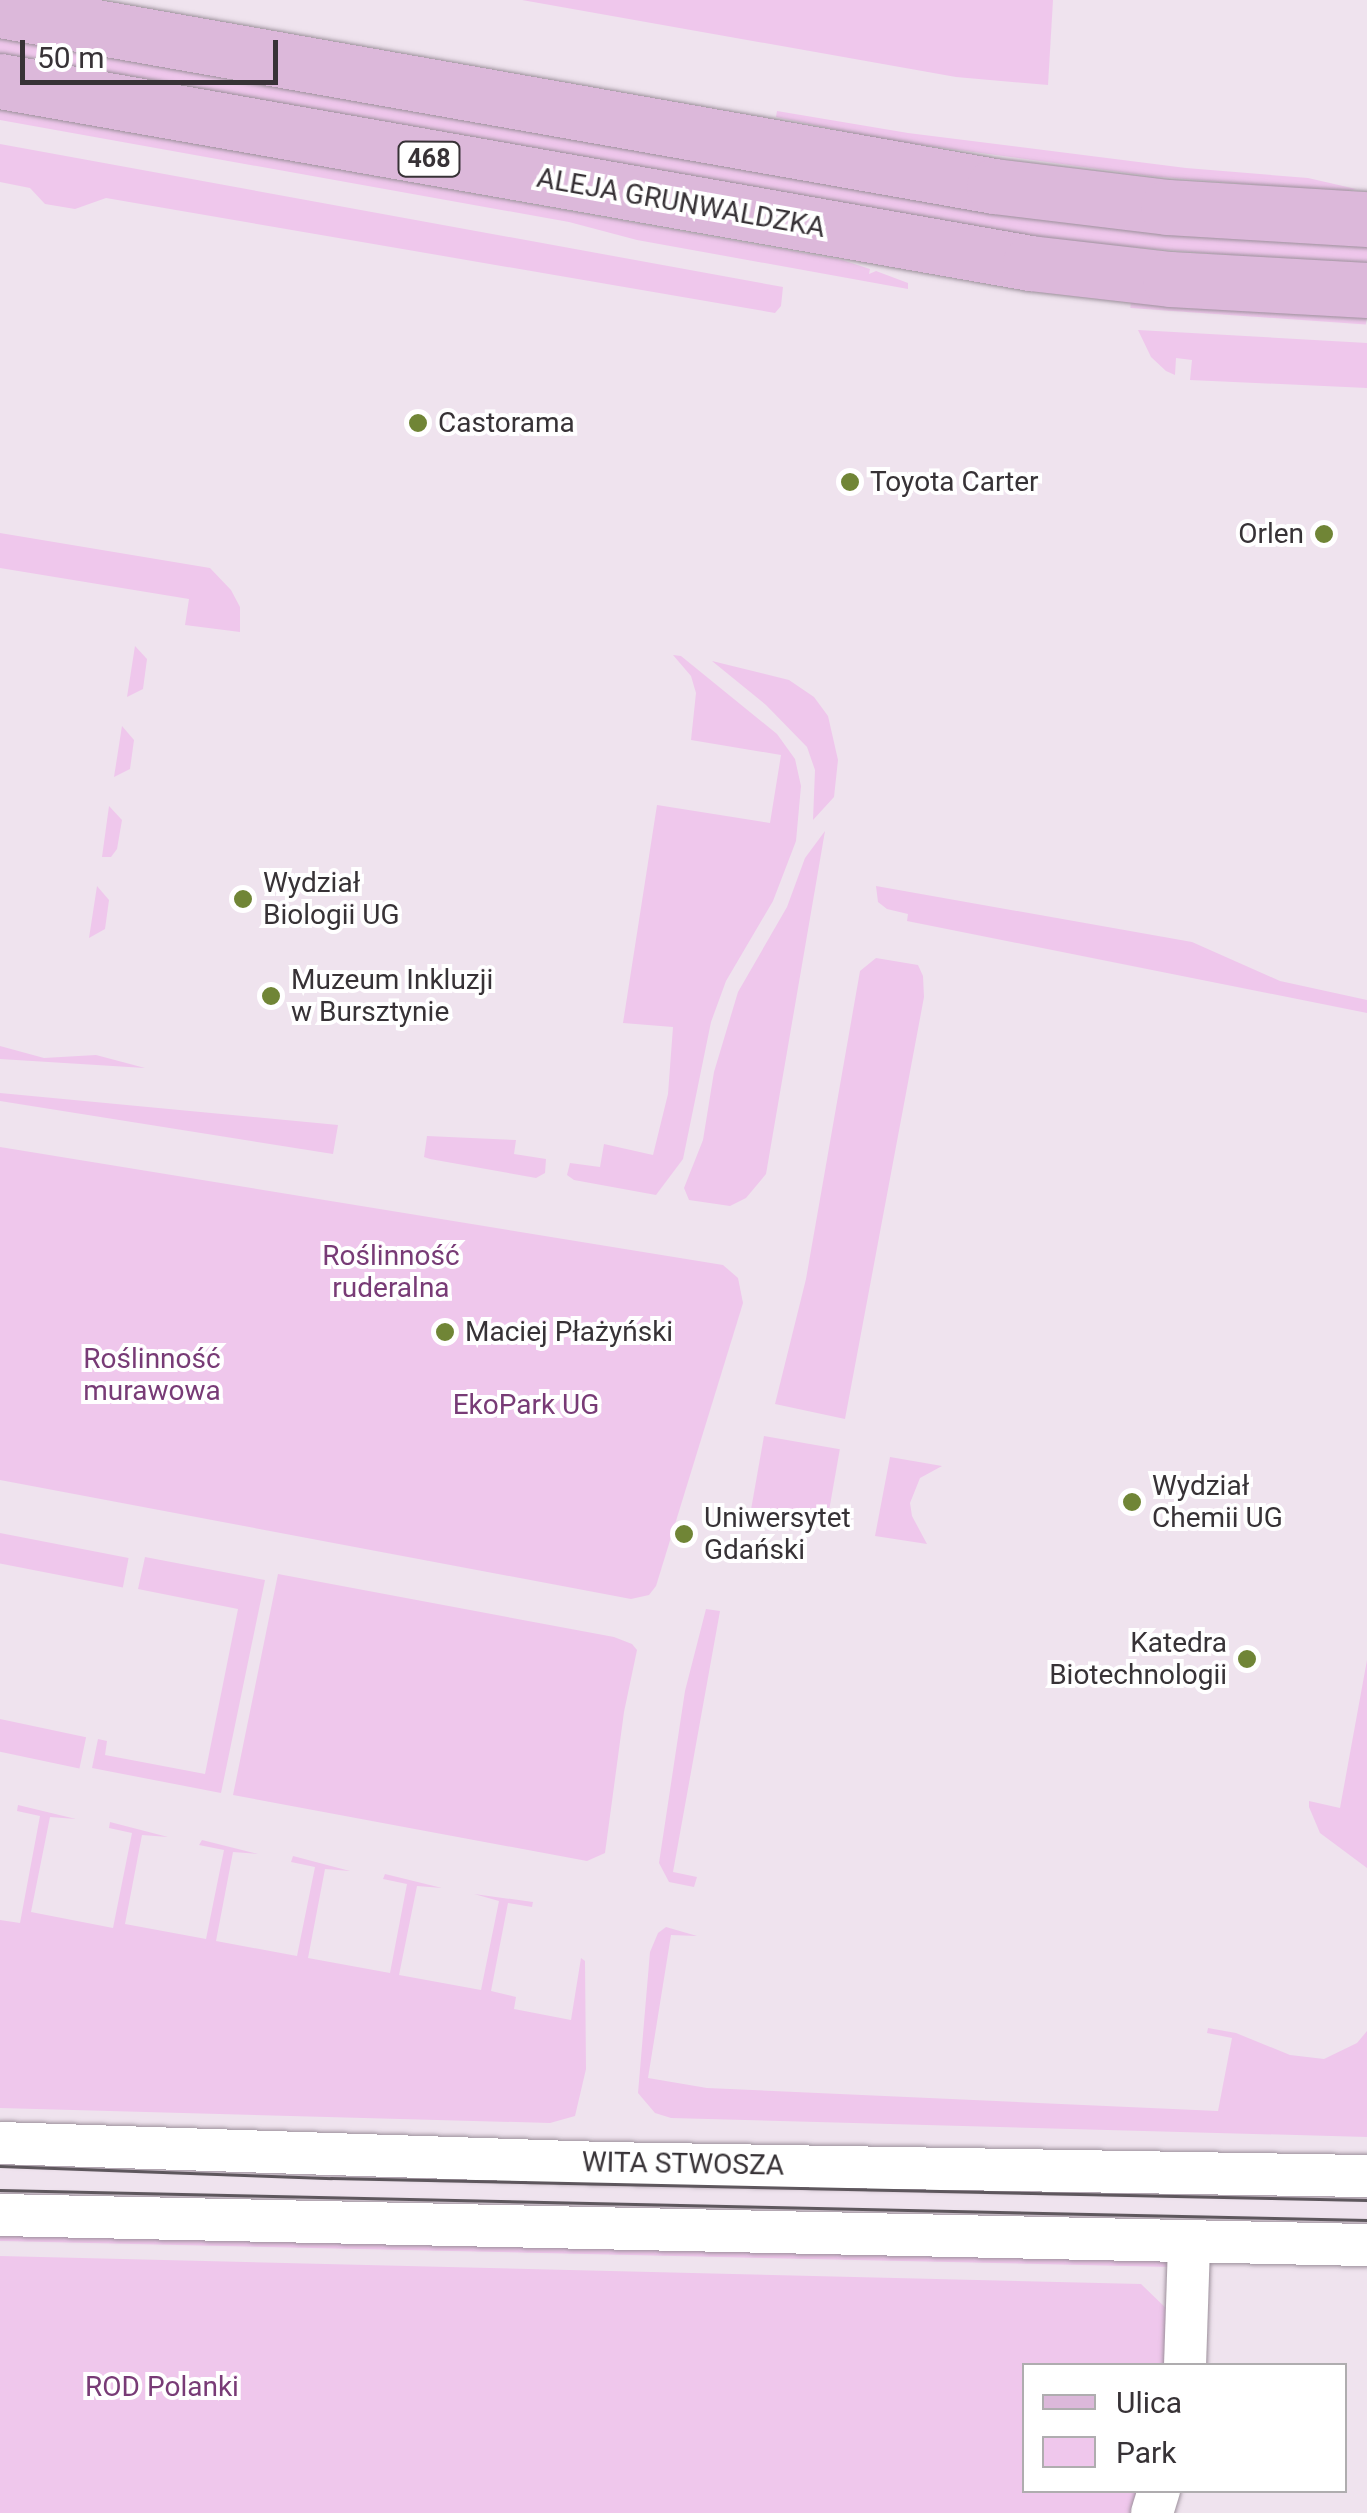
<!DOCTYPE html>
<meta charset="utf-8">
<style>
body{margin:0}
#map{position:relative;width:1367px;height:2513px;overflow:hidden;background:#efe3ee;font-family:Roboto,sans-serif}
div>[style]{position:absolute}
.green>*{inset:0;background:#efc7ec;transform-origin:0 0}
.roads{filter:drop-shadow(0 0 2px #9c909b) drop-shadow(0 0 2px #9c909b)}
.minor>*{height:42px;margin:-21px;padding:0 21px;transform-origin:21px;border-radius:21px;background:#fff}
.major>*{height:55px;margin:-27.5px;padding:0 27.5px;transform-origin:27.5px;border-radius:27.5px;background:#dcb8da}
.tram>*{height:2.5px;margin:-1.25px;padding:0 1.25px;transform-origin:1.25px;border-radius:1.25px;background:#5e575d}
.dots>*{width:28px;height:28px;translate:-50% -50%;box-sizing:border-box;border:5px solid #fff;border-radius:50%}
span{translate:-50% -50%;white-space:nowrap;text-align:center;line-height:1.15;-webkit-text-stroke:8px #fff;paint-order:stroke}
.shield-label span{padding:2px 8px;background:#fff;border:2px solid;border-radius:8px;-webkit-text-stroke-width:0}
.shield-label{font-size:25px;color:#373236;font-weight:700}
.street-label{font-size:28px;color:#373236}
.poi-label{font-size:28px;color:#373236}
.left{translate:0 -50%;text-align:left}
.right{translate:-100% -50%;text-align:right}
.park-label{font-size:28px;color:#783b76}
.legend{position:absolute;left:1022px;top:2363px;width:325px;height:130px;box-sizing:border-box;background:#fff;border:2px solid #afadaf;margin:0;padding:12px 18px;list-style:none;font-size:30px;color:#373236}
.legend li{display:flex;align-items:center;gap:20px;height:50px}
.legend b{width:50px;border:2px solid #afadaf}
.scale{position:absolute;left:20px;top:40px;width:258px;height:45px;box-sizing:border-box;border:5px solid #373236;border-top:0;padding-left:12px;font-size:30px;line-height:35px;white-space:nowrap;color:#373236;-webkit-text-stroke:8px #fff;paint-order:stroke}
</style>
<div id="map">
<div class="green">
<div style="clip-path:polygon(522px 0,1053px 0,1048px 85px,956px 77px)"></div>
<div style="clip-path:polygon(0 35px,1367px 242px,1367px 266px,1043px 240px,0 58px)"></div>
<div style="clip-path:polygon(0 108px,842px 260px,870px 269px,869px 274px,876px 271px,908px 283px,908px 289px,637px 240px,569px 222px,0 120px)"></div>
<div style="clip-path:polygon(777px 111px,908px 133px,1186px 168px,1308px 178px,1356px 189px,1342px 192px,1150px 176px,885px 140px,776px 117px)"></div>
<div style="clip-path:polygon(0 144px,783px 287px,781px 306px,775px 313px,106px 198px,75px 209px,45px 204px,30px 188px,0 182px)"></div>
<div style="left:1131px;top:300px;width:236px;height:8px;rotate:4deg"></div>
<div style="clip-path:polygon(1138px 330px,1367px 343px,1367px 388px,1190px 380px,1192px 360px,1176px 358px,1175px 375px,1166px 371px,1151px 357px)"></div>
<div style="clip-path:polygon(0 533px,210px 568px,231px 590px,240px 607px,240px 632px,185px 625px,189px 599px,0 568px)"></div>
<div style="clip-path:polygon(135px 646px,147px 659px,143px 689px,127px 697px)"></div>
<div style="clip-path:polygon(673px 655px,681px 656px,777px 734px,795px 759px,801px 786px,796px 841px,773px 901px,726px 981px,711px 1022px,683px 1159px,656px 1195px,574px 1180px,567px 1175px,570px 1163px,600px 1167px,604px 1144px,653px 1155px,668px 1094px,673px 1027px,623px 1023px,657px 805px,770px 823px,781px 755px,691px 740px,696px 693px,691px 676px)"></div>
<div style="clip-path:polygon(712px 661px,789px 680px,814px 697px,828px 716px,838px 760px,834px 797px,813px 820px,815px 770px,807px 747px,766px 705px)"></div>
<div style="clip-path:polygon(122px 726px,134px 740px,130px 769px,114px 777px)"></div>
<div style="clip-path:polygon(109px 806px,122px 820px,117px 849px,111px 857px,102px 857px)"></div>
<div style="clip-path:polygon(825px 831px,766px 1174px,746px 1198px,730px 1206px,689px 1200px,684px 1188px,703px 1140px,714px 1072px,738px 992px,787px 907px,805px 858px)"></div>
<div style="clip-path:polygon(97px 886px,109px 900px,105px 929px,89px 938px)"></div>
<div style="clip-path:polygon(876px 886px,1192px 942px,1280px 981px,1367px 1000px,1367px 1013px,907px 921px,908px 914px,887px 909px,878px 902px)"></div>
<div style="clip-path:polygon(876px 958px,918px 965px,923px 976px,924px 997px,845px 1419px,775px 1404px,806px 1279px,860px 971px)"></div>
<div style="clip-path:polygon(0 1046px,44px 1058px,96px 1055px,145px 1068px,0 1059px)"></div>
<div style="clip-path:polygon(0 1093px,338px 1125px,333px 1154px,0 1101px)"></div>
<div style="clip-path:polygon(427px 1136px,516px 1140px,514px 1154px,546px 1159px,545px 1173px,536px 1178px,430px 1159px,424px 1157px)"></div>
<div style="clip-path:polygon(0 1147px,723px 1265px,738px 1278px,743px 1303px,656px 1586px,649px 1595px,631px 1599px,0 1480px)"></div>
<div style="left:764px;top:1436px;width:77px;height:77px;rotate:10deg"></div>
<div style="clip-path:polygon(890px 1457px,942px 1466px,920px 1478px,910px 1503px,912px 1516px,927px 1544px,875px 1536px)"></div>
<div style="left:0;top:1533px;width:131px;height:30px;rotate:11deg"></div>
<div style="clip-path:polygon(145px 1557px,265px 1580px,221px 1793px,92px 1768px,98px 1739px,107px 1741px,105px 1755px,205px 1774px,238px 1609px,138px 1589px)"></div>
<div style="clip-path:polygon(278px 1574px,614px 1637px,632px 1644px,637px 1650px,624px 1712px,605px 1853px,587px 1861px,233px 1795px)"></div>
<div style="clip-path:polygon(706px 1609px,720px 1611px,673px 1872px,697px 1877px,694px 1887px,669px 1882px,659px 1863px,685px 1691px)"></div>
<div style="clip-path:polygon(1367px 1660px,1367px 1868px,1320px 1833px,1309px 1807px,1309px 1801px,1340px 1808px)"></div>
<div style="left:0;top:1719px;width:88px;height:32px;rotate:12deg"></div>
<div style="clip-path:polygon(18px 1805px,76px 1819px,50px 1817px,31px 1912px,113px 1928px,132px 1833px,109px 1828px,110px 1822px,168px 1837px,142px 1835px,125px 1924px,206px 1939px,224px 1850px,199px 1845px,202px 1840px,258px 1854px,233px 1852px,216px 1941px,297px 1956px,315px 1867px,291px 1862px,293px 1856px,350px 1871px,325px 1869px,308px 1958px,390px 1973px,407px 1884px,383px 1879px,385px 1874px,442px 1888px,417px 1886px,399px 1975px,481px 1990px,499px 1901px,474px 1894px,533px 1902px,532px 1907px,508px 1903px,491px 1991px,516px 1997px,514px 2009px,571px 2020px,581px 1958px,585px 1961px,586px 2069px,575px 2116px,550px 2123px,0 2108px,0 1920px,20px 1923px,40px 1816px,17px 1811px)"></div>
<div style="clip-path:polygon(666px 1927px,697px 1936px,671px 1935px,648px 2078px,707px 2088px,1218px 2111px,1232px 2038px,1207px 2033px,1208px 2028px,1236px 2033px,1290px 2055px,1324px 2059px,1357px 2043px,1367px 2031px,1367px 2137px,671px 2118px,655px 2113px,638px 2093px,650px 1952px,658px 1933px)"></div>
<div style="clip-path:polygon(0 2229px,1167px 2261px,1170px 2267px,0 2241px)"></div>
<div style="clip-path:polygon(0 2256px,1141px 2284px,1171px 2313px,1170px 2365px,1024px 2366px,1024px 2490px,1145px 2491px,1138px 2513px,0 2513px)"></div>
</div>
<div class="roads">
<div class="minor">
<div style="left:0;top:2143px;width:604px;rotate:1.9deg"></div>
<div style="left:604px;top:2163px;width:763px;rotate:0.98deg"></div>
<div style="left:0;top:2215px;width:1367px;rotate:1.26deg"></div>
<div style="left:1185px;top:2366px;width:123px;rotate:-88.1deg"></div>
<div style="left:1152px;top:2513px;width:24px;rotate:-73deg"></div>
</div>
<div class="major">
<div style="left:0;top:10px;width:1009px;rotate:10.04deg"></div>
<div style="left:994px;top:186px;width:175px;rotate:6.9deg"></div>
<div style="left:1168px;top:207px;width:199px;rotate:3.5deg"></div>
<div style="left:0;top:81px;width:1046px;rotate:10.02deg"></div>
<div style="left:1030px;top:263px;width:141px;rotate:6.5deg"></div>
<div style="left:1170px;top:279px;width:197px;rotate:3.2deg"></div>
</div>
</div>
<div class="tram">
<div style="left:0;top:2166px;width:331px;rotate:2.1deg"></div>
<div style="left:331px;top:2178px;width:1036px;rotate:1.22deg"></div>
<div style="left:0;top:2190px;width:1367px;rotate:1.26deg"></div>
</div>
<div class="dots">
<div style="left:418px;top:423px;background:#708536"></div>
<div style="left:850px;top:482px;background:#708536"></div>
<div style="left:1324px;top:534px;background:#708536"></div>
<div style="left:243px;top:899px;background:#708536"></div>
<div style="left:271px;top:996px;background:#708536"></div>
<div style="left:445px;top:1332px;background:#708536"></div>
<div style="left:1132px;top:1502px;background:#708536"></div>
<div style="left:684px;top:1534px;background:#708536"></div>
<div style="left:1247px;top:1659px;background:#708536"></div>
</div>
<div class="shield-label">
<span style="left:429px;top:159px">468</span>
</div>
<div class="street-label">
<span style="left:681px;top:203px;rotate:10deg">ALEJA GRUNWALDZKA</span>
<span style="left:683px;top:2164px;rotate:1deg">WITA STWOSZA</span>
</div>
<div class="poi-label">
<span class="left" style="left:438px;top:423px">Castorama</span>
<span class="left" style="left:870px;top:482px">Toyota Carter</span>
<span class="right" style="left:1304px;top:534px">Orlen</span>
<span class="left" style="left:263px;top:899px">Wydział<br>Biologii UG</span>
<span class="left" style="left:291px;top:996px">Muzeum Inkluzji<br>w Bursztynie</span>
<span class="left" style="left:465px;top:1332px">Maciej Płażyński</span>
<span class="left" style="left:1152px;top:1502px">Wydział<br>Chemii UG</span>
<span class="left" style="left:704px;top:1534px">Uniwersytet<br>Gdański</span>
<span class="right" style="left:1227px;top:1659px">Katedra<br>Biotechnologii</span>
</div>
<div class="park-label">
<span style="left:391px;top:1272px">Roślinność<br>ruderalna</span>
<span style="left:152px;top:1375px">Roślinność<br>murawowa</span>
<span style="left:526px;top:1405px">EkoPark UG</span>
<span style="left:162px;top:2387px">ROD Polanki</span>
</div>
<ul class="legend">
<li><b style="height:12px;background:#dcb8da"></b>Ulica</li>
<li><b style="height:28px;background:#efc7ec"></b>Park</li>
</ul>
<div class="scale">50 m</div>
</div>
